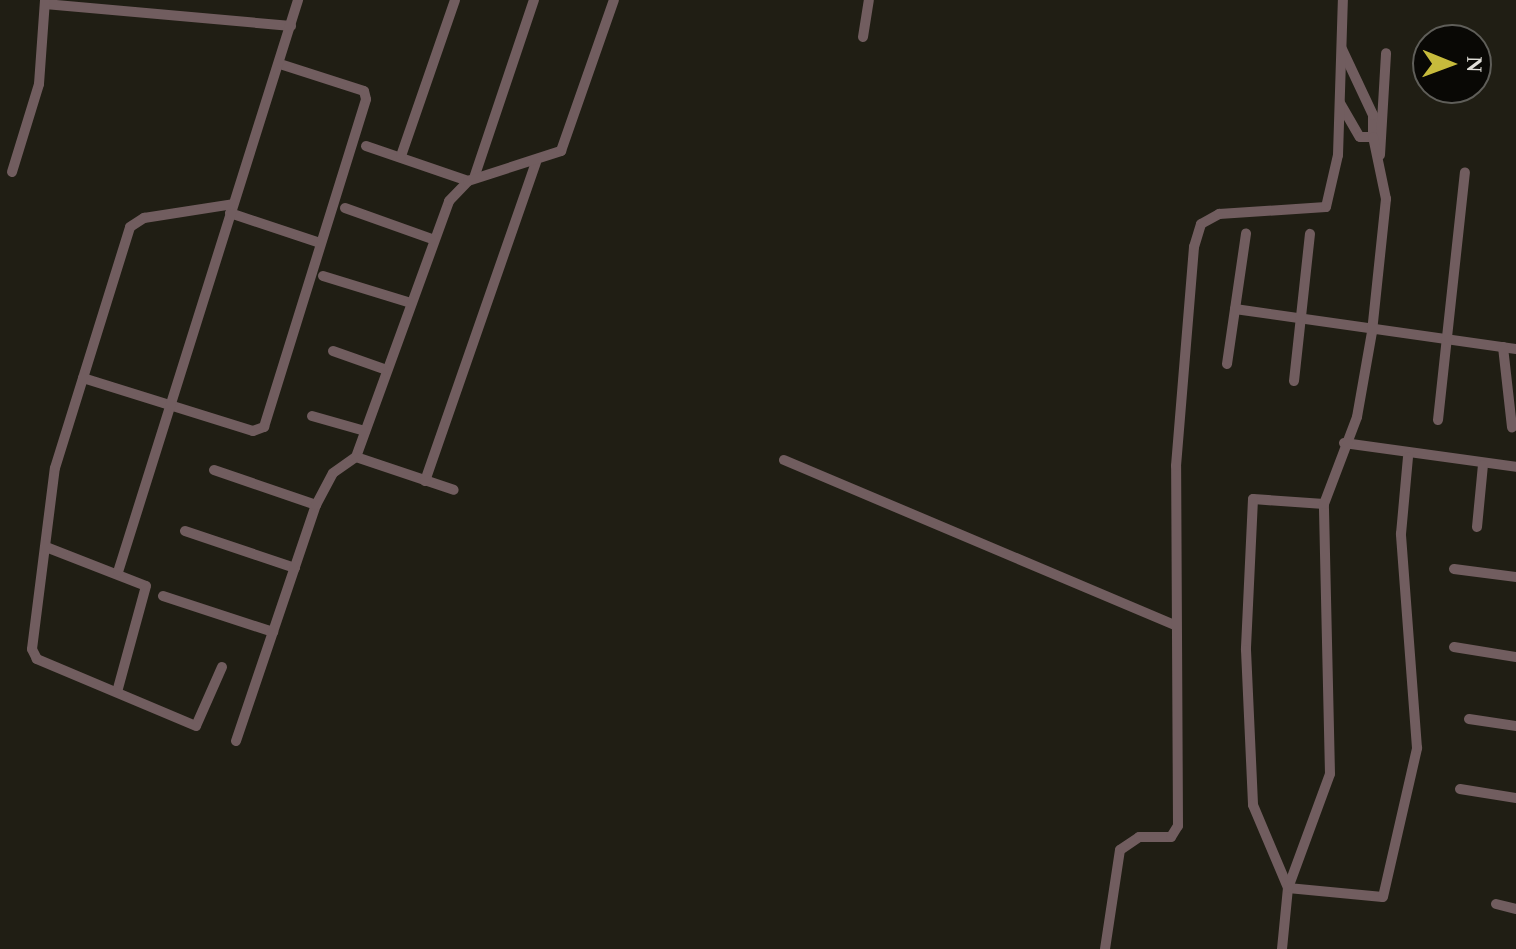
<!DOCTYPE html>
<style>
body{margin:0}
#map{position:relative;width:1516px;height:949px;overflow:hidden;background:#201e14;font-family:Georgia,serif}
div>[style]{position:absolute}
.minor>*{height:10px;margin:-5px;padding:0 5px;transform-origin:5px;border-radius:5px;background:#715d5f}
span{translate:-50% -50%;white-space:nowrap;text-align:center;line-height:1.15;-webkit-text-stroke:7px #090805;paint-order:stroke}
.north{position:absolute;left:1412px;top:24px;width:80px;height:80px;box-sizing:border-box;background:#090805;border:2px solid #5f5e59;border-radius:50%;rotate:91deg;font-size:22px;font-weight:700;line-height:32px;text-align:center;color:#e0ded8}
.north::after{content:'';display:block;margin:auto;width:28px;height:36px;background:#c7bb3c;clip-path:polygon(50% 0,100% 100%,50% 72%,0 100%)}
</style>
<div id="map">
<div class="minor">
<div style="left:45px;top:4px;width:247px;rotate:5.1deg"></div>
<div style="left:863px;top:37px;width:37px;rotate:-81deg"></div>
<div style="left:1340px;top:103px;width:39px;rotate:60deg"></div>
<div style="left:1360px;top:137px;width:13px"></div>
<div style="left:1373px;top:137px;width:22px;rotate:-90deg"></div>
<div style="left:1373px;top:115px;width:73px;rotate:-115.2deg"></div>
<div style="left:366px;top:146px;width:108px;rotate:18.9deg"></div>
<div style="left:1380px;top:155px;width:102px;rotate:-86.6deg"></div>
<div style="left:401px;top:156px;width:165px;rotate:-70.9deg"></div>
<div style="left:12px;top:172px;width:92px;rotate:-72.9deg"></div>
<div style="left:39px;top:84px;width:84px;rotate:-85.9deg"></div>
<div style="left:474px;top:178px;width:188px;rotate:-71.4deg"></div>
<div style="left:345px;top:208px;width:92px;rotate:19.6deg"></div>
<div style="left:230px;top:213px;width:95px;rotate:18.4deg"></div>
<div style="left:323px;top:276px;width:92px;rotate:17.1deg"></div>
<div style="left:1235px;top:309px;width:284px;rotate:8.1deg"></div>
<div style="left:1503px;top:347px;width:81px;rotate:83.6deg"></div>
<div style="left:333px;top:351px;width:57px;rotate:19.4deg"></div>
<div style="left:1227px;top:364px;width:132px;rotate:-81.7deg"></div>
<div style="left:83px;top:378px;width:178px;rotate:17.3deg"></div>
<div style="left:253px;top:431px;width:12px;rotate:-20deg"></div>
<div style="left:264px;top:427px;width:343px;rotate:-72.7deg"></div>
<div style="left:366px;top:99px;width:8px;rotate:-104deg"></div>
<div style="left:364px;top:91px;width:85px;rotate:-162.2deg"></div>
<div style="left:1294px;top:381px;width:148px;rotate:-83.8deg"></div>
<div style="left:312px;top:416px;width:55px;rotate:15.8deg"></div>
<div style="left:1438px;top:420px;width:249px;rotate:-83.8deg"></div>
<div style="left:1344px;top:443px;width:174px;rotate:7.9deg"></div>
<div style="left:356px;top:457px;width:103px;rotate:18.6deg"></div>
<div style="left:784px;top:460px;width:424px;rotate:22.9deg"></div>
<div style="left:214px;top:470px;width:108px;rotate:18.9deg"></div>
<div style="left:425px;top:481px;width:338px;rotate:-70.8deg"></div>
<div style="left:1324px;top:504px;width:71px;rotate:-176deg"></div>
<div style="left:1253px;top:499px;width:151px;rotate:92.7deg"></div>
<div style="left:1246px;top:650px;width:155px;rotate:87.4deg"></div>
<div style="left:1253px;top:805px;width:90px;rotate:67.1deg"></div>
<div style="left:1288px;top:888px;width:95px;rotate:5.4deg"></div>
<div style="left:1383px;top:897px;width:153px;rotate:-77.1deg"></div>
<div style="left:1417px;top:748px;width:215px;rotate:-94.3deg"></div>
<div style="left:1401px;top:534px;width:77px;rotate:-84.8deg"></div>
<div style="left:1477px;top:527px;width:62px;rotate:-84.5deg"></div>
<div style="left:185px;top:531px;width:116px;rotate:18.6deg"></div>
<div style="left:46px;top:547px;width:107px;rotate:21.3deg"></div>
<div style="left:146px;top:586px;width:110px;rotate:105.3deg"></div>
<div style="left:1454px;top:569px;width:63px;rotate:7.4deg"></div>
<div style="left:118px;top:572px;width:600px;rotate:-72.53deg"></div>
<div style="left:163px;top:596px;width:116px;rotate:18.1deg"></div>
<div style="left:1454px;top:647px;width:63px;rotate:9.2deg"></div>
<div style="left:222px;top:667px;width:64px;rotate:113.8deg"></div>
<div style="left:196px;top:726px;width:173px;rotate:-157.2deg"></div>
<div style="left:37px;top:659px;width:11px;rotate:-117deg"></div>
<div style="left:32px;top:649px;width:182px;rotate:-82.8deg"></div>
<div style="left:55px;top:468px;width:252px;rotate:-72.7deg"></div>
<div style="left:130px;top:227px;width:17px;rotate:-33deg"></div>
<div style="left:144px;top:218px;width:90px;rotate:-8.9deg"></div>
<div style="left:1469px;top:719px;width:48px;rotate:8.5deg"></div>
<div style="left:236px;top:741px;width:249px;rotate:-71.3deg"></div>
<div style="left:316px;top:505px;width:36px;rotate:-62deg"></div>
<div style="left:333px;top:473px;width:28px;rotate:-35deg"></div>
<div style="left:356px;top:457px;width:272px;rotate:-70deg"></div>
<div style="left:449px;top:201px;width:28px;rotate:-46deg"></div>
<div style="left:468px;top:181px;width:98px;rotate:-17.9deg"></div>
<div style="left:561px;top:151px;width:160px;rotate:-70.7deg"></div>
<div style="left:1460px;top:789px;width:57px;rotate:9.1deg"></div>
<div style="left:1496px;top:904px;width:21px;rotate:14deg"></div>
<div style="left:1105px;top:949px;width:100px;rotate:-81.4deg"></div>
<div style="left:1120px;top:850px;width:23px;rotate:-34deg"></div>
<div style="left:1139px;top:837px;width:32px"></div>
<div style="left:1171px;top:837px;width:13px;rotate:-58deg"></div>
<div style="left:1178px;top:826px;width:360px;rotate:-90.3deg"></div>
<div style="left:1176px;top:466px;width:220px;rotate:-85.3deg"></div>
<div style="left:1194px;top:247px;width:24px;rotate:-73deg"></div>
<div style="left:1201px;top:224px;width:21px;rotate:-29deg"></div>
<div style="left:1219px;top:214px;width:107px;rotate:-3.7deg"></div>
<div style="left:1326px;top:207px;width:53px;rotate:-77deg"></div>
<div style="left:1338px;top:155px;width:155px;rotate:-88.2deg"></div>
<div style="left:1282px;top:949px;width:61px;rotate:-84.4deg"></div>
<div style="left:1288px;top:888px;width:121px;rotate:-69.8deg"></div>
<div style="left:1330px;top:774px;width:270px;rotate:-91.3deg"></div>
<div style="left:1324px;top:504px;width:93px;rotate:-69.2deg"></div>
<div style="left:1357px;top:417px;width:86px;rotate:-80deg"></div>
<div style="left:1372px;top:332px;width:134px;rotate:-84deg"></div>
<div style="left:1386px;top:199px;width:63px;rotate:-101.8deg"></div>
</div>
<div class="north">N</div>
</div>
